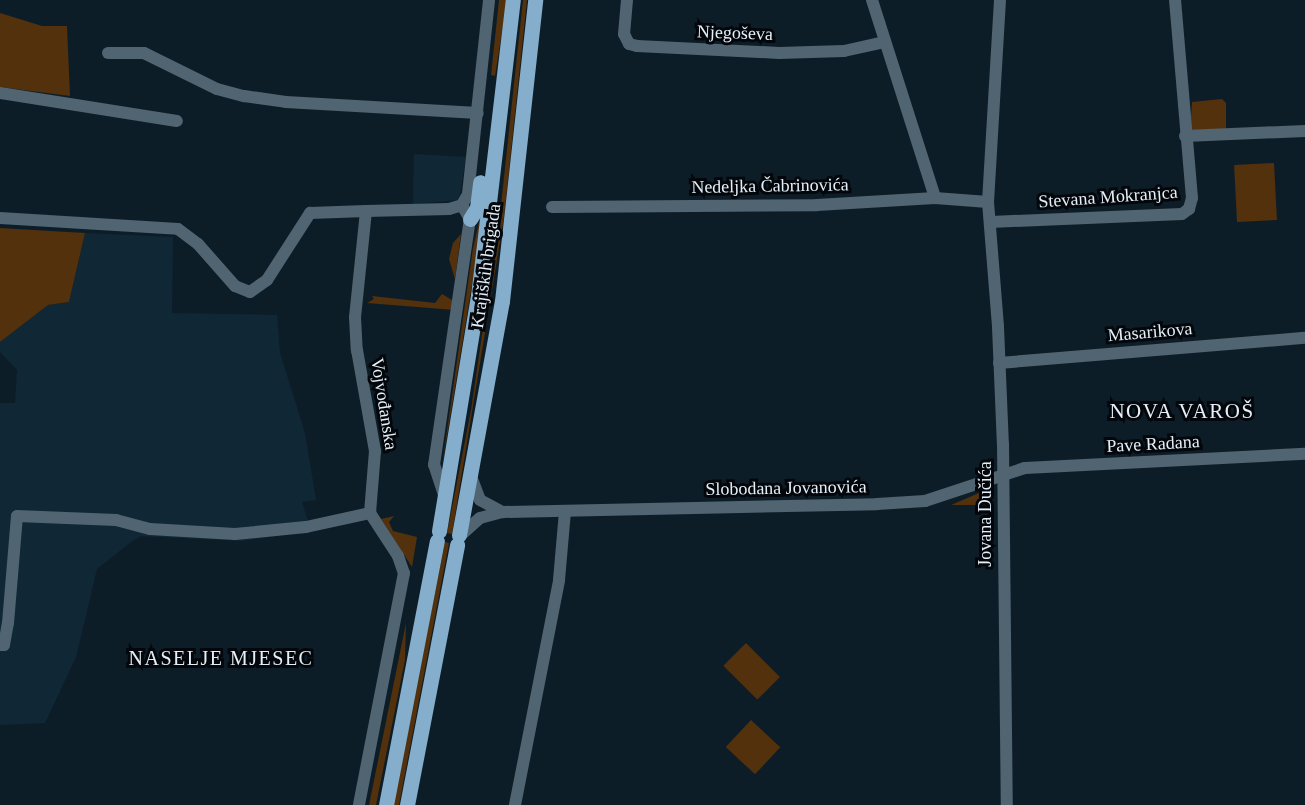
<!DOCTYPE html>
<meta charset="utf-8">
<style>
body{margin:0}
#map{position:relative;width:1305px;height:805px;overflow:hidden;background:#0d1d28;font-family:"Times New Roman",serif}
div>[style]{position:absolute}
.built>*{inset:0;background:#102736}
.green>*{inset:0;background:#52310c;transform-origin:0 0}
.minor>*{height:12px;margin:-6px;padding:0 6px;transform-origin:6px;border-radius:6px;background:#506472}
.primary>*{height:15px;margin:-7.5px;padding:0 7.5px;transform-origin:7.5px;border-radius:7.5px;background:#84aecb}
span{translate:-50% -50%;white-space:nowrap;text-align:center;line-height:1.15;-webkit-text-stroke:6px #03070b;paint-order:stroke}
.street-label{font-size:18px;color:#e5eff7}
.neighbourhood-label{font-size:20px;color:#e5eff7;letter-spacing:1.5px}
.quarter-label{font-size:21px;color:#e5eff7;letter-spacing:1.5px}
</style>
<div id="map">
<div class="built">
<div style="clip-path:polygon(414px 154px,466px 157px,459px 200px,413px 204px)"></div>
<div style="clip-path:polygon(85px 233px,173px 237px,172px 313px,277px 315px,280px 353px,305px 433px,316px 500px,302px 502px,311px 531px,242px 541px,141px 536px,131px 542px,97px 569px,76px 657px,45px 723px,0 725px,0 403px,15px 403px,17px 370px,0 352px,0 342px,48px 305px,69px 302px)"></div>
</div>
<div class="green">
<div style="clip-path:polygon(499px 0,507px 0,495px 76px,491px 75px)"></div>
<div style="clip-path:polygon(523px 0,527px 0,504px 217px,452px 534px,447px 533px,471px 410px,501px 205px)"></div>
<div style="clip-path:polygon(0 13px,42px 26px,67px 26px,70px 96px,0 87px)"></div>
<div style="clip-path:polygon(1222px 99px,1226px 103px,1226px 131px,1190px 130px,1192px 102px)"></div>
<div style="left:1274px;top:163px;width:57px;height:40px;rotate:87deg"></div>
<div style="clip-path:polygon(481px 214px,483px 218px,442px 466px,473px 248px)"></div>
<div style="clip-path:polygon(0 228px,85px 233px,69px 302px,48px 305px,0 342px)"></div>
<div style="clip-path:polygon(461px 234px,455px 279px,449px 259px,453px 243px)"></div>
<div style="clip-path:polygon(442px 294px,452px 300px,455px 310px,367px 303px,374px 299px,372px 296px,435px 303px)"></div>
<div style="clip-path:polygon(979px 493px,985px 495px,985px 505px,951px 505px)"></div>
<div style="clip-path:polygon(394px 516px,389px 522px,393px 531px,417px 537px,412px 567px,381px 519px)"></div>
<div style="clip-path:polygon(445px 542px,449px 543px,399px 805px,393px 805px)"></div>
<div style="clip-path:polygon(406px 623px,405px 660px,376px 805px,369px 805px)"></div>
<div style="left:746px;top:643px;width:48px;height:32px;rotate:45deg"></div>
<div style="left:751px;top:720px;width:40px;height:37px;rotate:43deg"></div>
</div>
<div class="minor">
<div style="left:627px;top:0;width:34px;rotate:95deg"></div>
<div style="left:624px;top:34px;width:11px;rotate:63deg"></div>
<div style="left:629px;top:44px;width:8px;rotate:14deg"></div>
<div style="left:637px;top:46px;width:142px;rotate:2.8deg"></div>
<div style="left:779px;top:53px;width:65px;rotate:-1.8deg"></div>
<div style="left:844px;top:51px;width:42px;rotate:-12.4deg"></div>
<div style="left:872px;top:0;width:208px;rotate:72.3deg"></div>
<div style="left:1000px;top:0;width:202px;rotate:93.4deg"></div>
<div style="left:988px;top:202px;width:125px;rotate:85.4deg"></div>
<div style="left:998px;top:327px;width:117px;rotate:87.6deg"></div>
<div style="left:1003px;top:444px;width:361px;rotate:89.4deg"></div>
<div style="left:108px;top:53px;width:36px"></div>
<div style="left:144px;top:53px;width:81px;rotate:26.3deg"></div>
<div style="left:217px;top:89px;width:28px;rotate:15deg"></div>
<div style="left:244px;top:96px;width:42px;rotate:8.1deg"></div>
<div style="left:286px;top:102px;width:192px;rotate:3.3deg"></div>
<div style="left:0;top:93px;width:179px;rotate:9deg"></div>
<div style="left:1185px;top:136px;width:120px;rotate:-2.4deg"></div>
<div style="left:462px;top:205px;width:13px;rotate:-61deg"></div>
<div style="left:468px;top:194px;width:195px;rotate:-83.8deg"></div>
<div style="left:552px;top:207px;width:265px;rotate:-0.4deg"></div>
<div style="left:817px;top:205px;width:118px;rotate:-3.4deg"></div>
<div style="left:935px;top:198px;width:53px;rotate:4.3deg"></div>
<div style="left:366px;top:211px;width:83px;rotate:-1.4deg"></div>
<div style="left:449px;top:209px;width:14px;rotate:-17deg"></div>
<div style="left:0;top:218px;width:178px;rotate:3.5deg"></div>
<div style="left:178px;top:229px;width:25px;rotate:37deg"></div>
<div style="left:198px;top:244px;width:56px;rotate:48.6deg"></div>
<div style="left:235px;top:286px;width:16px;rotate:22deg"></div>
<div style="left:250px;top:292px;width:21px;rotate:-35deg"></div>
<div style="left:267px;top:280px;width:80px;rotate:-57.3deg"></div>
<div style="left:310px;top:213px;width:56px;rotate:-2deg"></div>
<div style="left:366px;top:211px;width:107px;rotate:95.9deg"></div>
<div style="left:355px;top:317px;width:33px;rotate:87deg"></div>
<div style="left:357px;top:350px;width:103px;rotate:79.9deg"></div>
<div style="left:375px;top:451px;width:62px;rotate:94.6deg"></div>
<div style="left:370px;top:513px;width:51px;rotate:56.9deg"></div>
<div style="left:398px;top:556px;width:18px;rotate:71deg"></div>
<div style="left:404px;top:573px;width:236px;rotate:101deg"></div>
<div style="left:991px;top:222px;width:191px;rotate:-2.4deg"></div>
<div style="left:1182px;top:214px;width:9px;rotate:-36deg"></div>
<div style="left:1189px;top:209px;width:11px;rotate:-75deg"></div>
<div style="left:1192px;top:198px;width:199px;rotate:-94.9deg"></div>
<div style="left:999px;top:363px;width:307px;rotate:-4.7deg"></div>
<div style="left:472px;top:479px;width:22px;rotate:69deg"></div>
<div style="left:480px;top:500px;width:26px;rotate:28deg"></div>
<div style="left:503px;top:512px;width:374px;rotate:-1.2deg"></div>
<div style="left:877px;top:504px;width:48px;rotate:-3.6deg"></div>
<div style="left:925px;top:501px;width:105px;rotate:-18.3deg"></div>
<div style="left:1025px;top:468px;width:280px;rotate:-2.9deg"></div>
<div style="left:444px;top:495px;width:32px;rotate:-108deg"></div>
<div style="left:434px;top:465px;width:249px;rotate:-81.7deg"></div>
<div style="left:470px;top:219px;width:16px;rotate:-120deg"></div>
<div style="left:461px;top:535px;width:25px;rotate:-42deg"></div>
<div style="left:480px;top:518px;width:23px;rotate:-15deg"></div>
<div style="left:0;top:645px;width:4px"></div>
<div style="left:4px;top:645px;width:22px;rotate:-80deg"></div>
<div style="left:8px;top:623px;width:107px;rotate:-85.2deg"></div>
<div style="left:17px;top:516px;width:99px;rotate:2.3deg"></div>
<div style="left:116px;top:520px;width:35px;rotate:15deg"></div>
<div style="left:150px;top:529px;width:85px;rotate:3.4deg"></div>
<div style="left:235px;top:534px;width:71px;rotate:-5.6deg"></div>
<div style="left:306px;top:527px;width:66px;rotate:-12.3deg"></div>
<div style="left:515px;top:805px;width:229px;rotate:-78.9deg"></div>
<div style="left:559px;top:580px;width:68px;rotate:-85deg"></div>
</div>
<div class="primary">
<div style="left:470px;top:219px;width:13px;rotate:-58deg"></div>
<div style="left:477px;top:208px;width:26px;rotate:-83deg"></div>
<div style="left:439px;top:531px;width:238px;rotate:-80.6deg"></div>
<div style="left:478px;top:296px;width:298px;rotate:-83.3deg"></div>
<div style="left:459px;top:535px;width:238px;rotate:-79.6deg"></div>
<div style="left:502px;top:301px;width:303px;rotate:-83.7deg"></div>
<div style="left:386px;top:805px;width:269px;rotate:-79.1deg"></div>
<div style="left:407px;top:805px;width:265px;rotate:-79.1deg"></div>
</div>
<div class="street-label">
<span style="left:735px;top:33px;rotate:2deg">Njegoševa</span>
<span style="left:770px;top:186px;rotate:-1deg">Nedeljka Čabrinovića</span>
<span style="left:1108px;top:197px;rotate:-4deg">Stevana Mokranjca</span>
<span style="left:486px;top:266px;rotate:-82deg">Krajiških brigada</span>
<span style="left:1150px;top:332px;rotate:-5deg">Masarikova</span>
<span style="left:384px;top:404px;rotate:81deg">Vojvođanska</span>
<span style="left:1153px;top:444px;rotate:-3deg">Pave Radana</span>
<span style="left:786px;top:488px;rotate:-1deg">Slobodana Jovanovića</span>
<span style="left:985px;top:514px;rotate:-90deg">Jovana Dučića</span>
</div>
<div class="neighbourhood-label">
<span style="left:221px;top:658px">NASELJE MJESEC</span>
</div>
<div class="quarter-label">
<span style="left:1182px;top:411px">NOVA VAROŠ</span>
</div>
</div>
